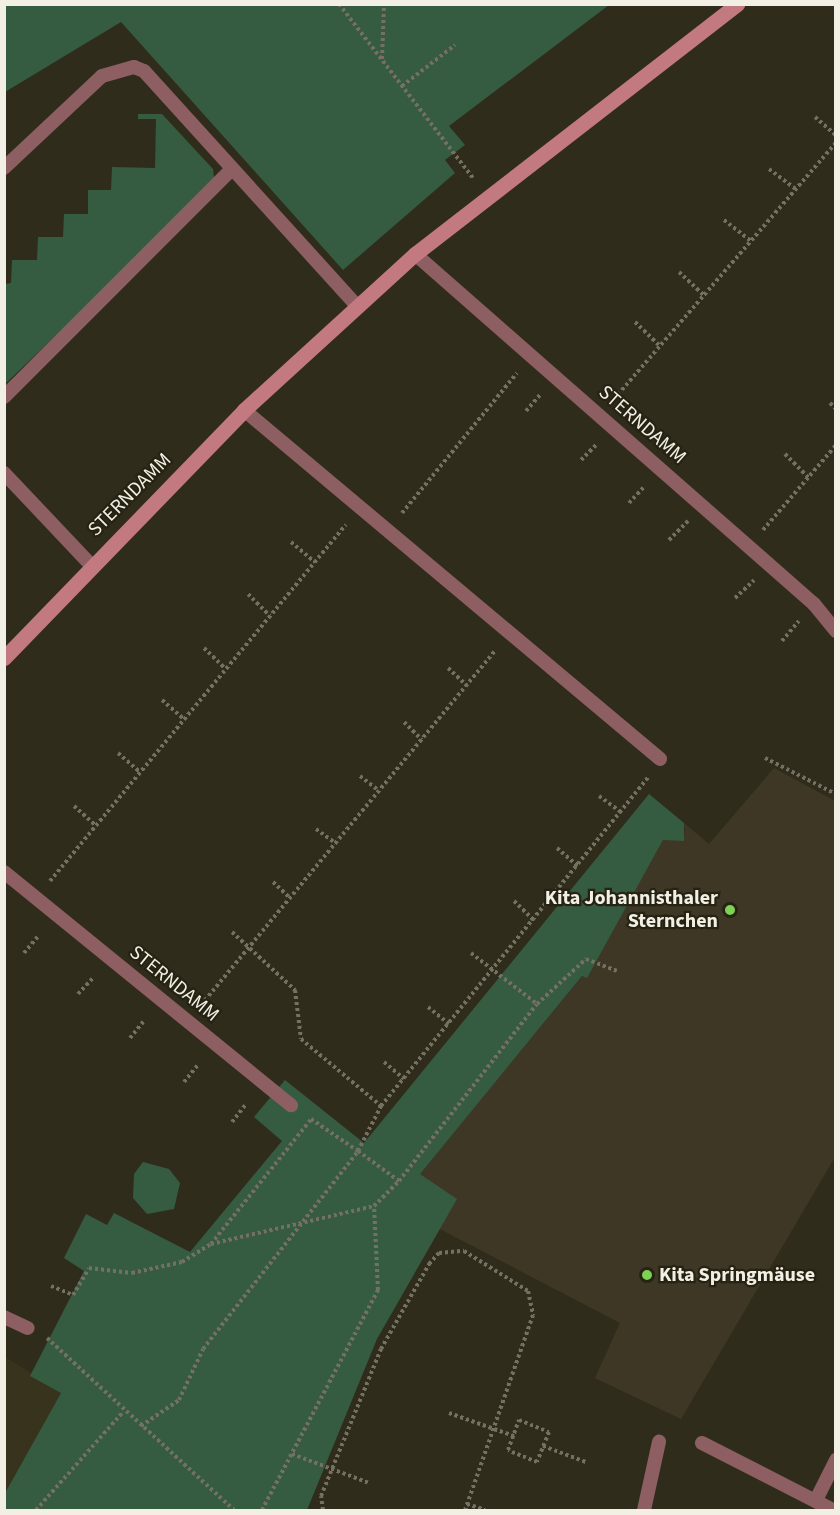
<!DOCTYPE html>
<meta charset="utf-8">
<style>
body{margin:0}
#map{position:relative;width:840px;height:1515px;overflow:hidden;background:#302c1c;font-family:"Source Sans 3",sans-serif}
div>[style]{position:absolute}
.built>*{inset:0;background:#38331c}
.education>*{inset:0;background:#3e3726}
.green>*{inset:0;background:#355b40}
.path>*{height:4px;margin-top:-2px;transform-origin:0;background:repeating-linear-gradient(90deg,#747163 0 3px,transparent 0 6px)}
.lane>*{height:14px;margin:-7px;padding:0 7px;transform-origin:7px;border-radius:7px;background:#8d5e62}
.secondary>*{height:15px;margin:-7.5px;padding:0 7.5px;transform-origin:7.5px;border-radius:7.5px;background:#c37980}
.dots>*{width:16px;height:16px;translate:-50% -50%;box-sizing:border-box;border:3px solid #262313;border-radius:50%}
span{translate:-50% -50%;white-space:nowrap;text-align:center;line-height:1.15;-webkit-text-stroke:4.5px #262313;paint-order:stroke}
.street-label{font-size:20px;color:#f2f0e5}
.poi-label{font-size:20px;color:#f2f0e5;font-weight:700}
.right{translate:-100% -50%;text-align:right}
.left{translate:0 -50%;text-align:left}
.frame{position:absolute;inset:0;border:6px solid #f2f0e5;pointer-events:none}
</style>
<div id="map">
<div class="built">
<div style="clip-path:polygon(5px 1357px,62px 1392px,5px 1495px)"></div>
</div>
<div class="education">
<div style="clip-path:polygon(774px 768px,835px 801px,835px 1157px,681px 1419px,595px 1378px,620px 1323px,436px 1227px,407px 1174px,507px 1068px,582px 976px,587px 977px,663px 840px,685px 833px,684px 823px,709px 844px)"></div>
</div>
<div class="green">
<div style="clip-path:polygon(5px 4px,609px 4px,609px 5px,449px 126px,465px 145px,445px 160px,455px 173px,343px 270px,121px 22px,5px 92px)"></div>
<div style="clip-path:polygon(138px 114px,162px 114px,213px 169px,215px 184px,5px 384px,5px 284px,11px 283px,12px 260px,37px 260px,38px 237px,63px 237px,64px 214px,88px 214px,88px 190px,111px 190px,112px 167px,155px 168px,156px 119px,138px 119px)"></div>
<div style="clip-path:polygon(649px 794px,684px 823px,684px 841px,663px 840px,587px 978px,582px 976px,420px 1174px,457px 1199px,377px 1339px,307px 1510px,5px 1510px,4px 1495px,61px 1393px,30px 1376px,84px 1271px,64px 1258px,86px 1214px,107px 1225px,114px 1213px,190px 1252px,282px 1141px,254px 1117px,285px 1080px,364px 1143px)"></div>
<div style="clip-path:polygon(143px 1162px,169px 1169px,180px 1183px,174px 1209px,147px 1214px,133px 1198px,134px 1174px)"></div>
</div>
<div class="path">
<div style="left:339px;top:4px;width:221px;rotate:52.4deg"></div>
<div style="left:382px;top:59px;width:55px;rotate:-87.9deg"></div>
<div style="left:402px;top:86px;width:67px;rotate:-37.7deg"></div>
<div style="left:815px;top:117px;width:28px;rotate:41deg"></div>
<div style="left:769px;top:169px;width:34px;rotate:37deg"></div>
<div style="left:724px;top:220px;width:34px;rotate:38deg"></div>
<div style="left:679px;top:272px;width:34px;rotate:43deg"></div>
<div style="left:635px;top:322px;width:35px;rotate:44deg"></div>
<div style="left:614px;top:399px;width:339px;rotate:-49.1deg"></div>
<div style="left:830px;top:403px;width:8px;rotate:45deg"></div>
<div style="left:526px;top:411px;width:23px;rotate:-49deg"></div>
<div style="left:785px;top:454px;width:33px;rotate:45deg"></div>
<div style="left:581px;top:460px;width:23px;rotate:-45deg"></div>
<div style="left:629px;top:503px;width:23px;rotate:-47deg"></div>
<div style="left:402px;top:513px;width:181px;rotate:-50.6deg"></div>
<div style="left:763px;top:530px;width:112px;rotate:-49.3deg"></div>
<div style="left:669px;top:540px;width:27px;rotate:-45deg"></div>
<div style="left:291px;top:542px;width:31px;rotate:40deg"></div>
<div style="left:248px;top:594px;width:31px;rotate:45deg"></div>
<div style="left:735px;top:598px;width:26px;rotate:-43deg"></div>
<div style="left:782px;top:641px;width:26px;rotate:-50deg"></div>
<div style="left:204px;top:648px;width:30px;rotate:44deg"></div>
<div style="left:448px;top:668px;width:26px;rotate:43deg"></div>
<div style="left:162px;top:700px;width:29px;rotate:41deg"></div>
<div style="left:404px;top:722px;width:25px;rotate:45deg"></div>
<div style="left:118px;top:753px;width:29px;rotate:41deg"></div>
<div style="left:765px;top:758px;width:80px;rotate:26.9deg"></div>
<div style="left:360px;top:776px;width:24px;rotate:38deg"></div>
<div style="left:599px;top:796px;width:29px;rotate:36deg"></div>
<div style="left:74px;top:806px;width:30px;rotate:42deg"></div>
<div style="left:316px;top:829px;width:24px;rotate:36deg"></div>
<div style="left:557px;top:848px;width:28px;rotate:41deg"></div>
<div style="left:50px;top:881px;width:463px;rotate:-50.3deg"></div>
<div style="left:273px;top:882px;width:23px;rotate:43deg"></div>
<div style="left:514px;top:901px;width:28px;rotate:44deg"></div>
<div style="left:232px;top:932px;width:86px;rotate:42.6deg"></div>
<div style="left:295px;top:990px;width:49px;rotate:83deg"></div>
<div style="left:301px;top:1039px;width:104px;rotate:39.9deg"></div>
<div style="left:24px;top:953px;width:23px;rotate:-50deg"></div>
<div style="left:471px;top:953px;width:83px;rotate:37.7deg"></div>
<div style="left:537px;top:1004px;width:67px;rotate:-42.6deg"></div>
<div style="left:586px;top:959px;width:33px;rotate:21deg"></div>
<div style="left:78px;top:994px;width:21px;rotate:-47deg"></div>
<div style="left:201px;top:1005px;width:460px;rotate:-50.3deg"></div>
<div style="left:428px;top:1007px;width:27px;rotate:39deg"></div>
<div style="left:130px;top:1038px;width:22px;rotate:-51deg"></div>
<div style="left:384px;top:1062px;width:26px;rotate:40deg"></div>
<div style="left:184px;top:1082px;width:22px;rotate:-51deg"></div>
<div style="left:232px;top:1122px;width:23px;rotate:-52deg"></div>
<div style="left:211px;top:1244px;width:167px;rotate:-13.1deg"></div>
<div style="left:374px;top:1206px;width:35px;rotate:-45deg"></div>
<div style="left:51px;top:1286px;width:24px;rotate:22deg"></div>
<div style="left:73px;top:1295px;width:31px;rotate:-59deg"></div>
<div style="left:89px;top:1268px;width:43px;rotate:6.6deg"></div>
<div style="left:132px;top:1273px;width:51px;rotate:-12.4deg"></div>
<div style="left:182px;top:1262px;width:34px;rotate:-32deg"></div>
<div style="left:211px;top:1244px;width:160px;rotate:-51.3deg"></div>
<div style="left:311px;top:1119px;width:57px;rotate:34.2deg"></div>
<div style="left:358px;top:1151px;width:51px;rotate:-62.9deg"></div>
<div style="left:381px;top:1106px;width:424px;rotate:-50.9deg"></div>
<div style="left:47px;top:1338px;width:254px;rotate:42.6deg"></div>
<div style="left:449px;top:1413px;width:69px;rotate:19.5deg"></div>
<div style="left:519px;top:1420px;width:32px;rotate:22deg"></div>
<div style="left:549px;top:1432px;width:32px;rotate:112deg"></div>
<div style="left:537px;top:1462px;width:31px;rotate:-158deg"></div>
<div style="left:508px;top:1450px;width:32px;rotate:-70deg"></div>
<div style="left:141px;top:1426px;width:46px;rotate:-34.4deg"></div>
<div style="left:179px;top:1400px;width:56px;rotate:-64.8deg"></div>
<div style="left:203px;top:1349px;width:251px;rotate:-51.9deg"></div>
<div style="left:358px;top:1151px;width:51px;rotate:36.2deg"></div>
<div style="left:399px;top:1181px;width:224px;rotate:-52.1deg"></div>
<div style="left:543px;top:1446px;width:46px;rotate:20.4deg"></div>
<div style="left:292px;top:1454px;width:82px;rotate:20.6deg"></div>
<div style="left:467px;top:1504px;width:19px;rotate:18deg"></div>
<div style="left:36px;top:1510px;width:131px;rotate:-48.4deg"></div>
<div style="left:262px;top:1510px;width:249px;rotate:-62.2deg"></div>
<div style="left:378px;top:1290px;width:84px;rotate:-92.7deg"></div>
<div style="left:323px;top:1510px;width:14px;rotate:-98deg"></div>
<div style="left:321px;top:1496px;width:159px;rotate:-67.8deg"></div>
<div style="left:381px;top:1349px;width:98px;rotate:-60.5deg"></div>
<div style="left:429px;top:1264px;width:15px;rotate:-48deg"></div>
<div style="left:439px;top:1253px;width:25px;rotate:-5deg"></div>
<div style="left:464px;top:1251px;width:75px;rotate:32deg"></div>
<div style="left:528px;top:1291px;width:25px;rotate:78deg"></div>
<div style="left:533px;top:1315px;width:207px;rotate:109.2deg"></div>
</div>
<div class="lane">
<div style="left:4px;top:168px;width:134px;rotate:-43.2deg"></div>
<div style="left:102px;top:76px;width:33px;rotate:-16deg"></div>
<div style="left:134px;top:67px;width:11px;rotate:22deg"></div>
<div style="left:144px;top:71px;width:317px;rotate:47.8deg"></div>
<div style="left:415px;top:254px;width:531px;rotate:41.26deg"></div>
<div style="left:814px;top:604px;width:35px;rotate:51deg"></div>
<div style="left:4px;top:397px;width:322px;rotate:-45deg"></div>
<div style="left:244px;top:410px;width:543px;rotate:39.99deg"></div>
<div style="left:4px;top:473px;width:125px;rotate:46.6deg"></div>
<div style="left:4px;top:872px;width:370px;rotate:39.1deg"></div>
<div style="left:4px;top:1317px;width:26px;rotate:25deg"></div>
<div style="left:702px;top:1443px;width:147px;rotate:27.1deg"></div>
<div style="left:816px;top:1500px;width:45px;rotate:-63.4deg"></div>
<div style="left:644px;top:1510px;width:70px;rotate:-77.6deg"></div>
</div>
<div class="secondary">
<div style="left:4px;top:658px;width:345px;rotate:-45.9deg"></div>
<div style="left:244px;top:410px;width:231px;rotate:-42.4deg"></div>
<div style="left:415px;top:254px;width:408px;rotate:-37.8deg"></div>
</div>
<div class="dots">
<div style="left:730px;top:910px;background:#7dd154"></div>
<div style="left:647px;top:1275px;background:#7dd154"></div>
</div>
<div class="street-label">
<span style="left:642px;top:425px;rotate:41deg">STERNDAMM</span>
<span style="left:130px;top:495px;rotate:-45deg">STERNDAMM</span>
<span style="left:174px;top:984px;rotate:39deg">STERNDAMM</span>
</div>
<div class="poi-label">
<span class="right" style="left:718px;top:910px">Kita Johannisthaler<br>Sternchen</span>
<span class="left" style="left:659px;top:1275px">Kita Springmäuse</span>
</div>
<div class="frame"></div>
</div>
